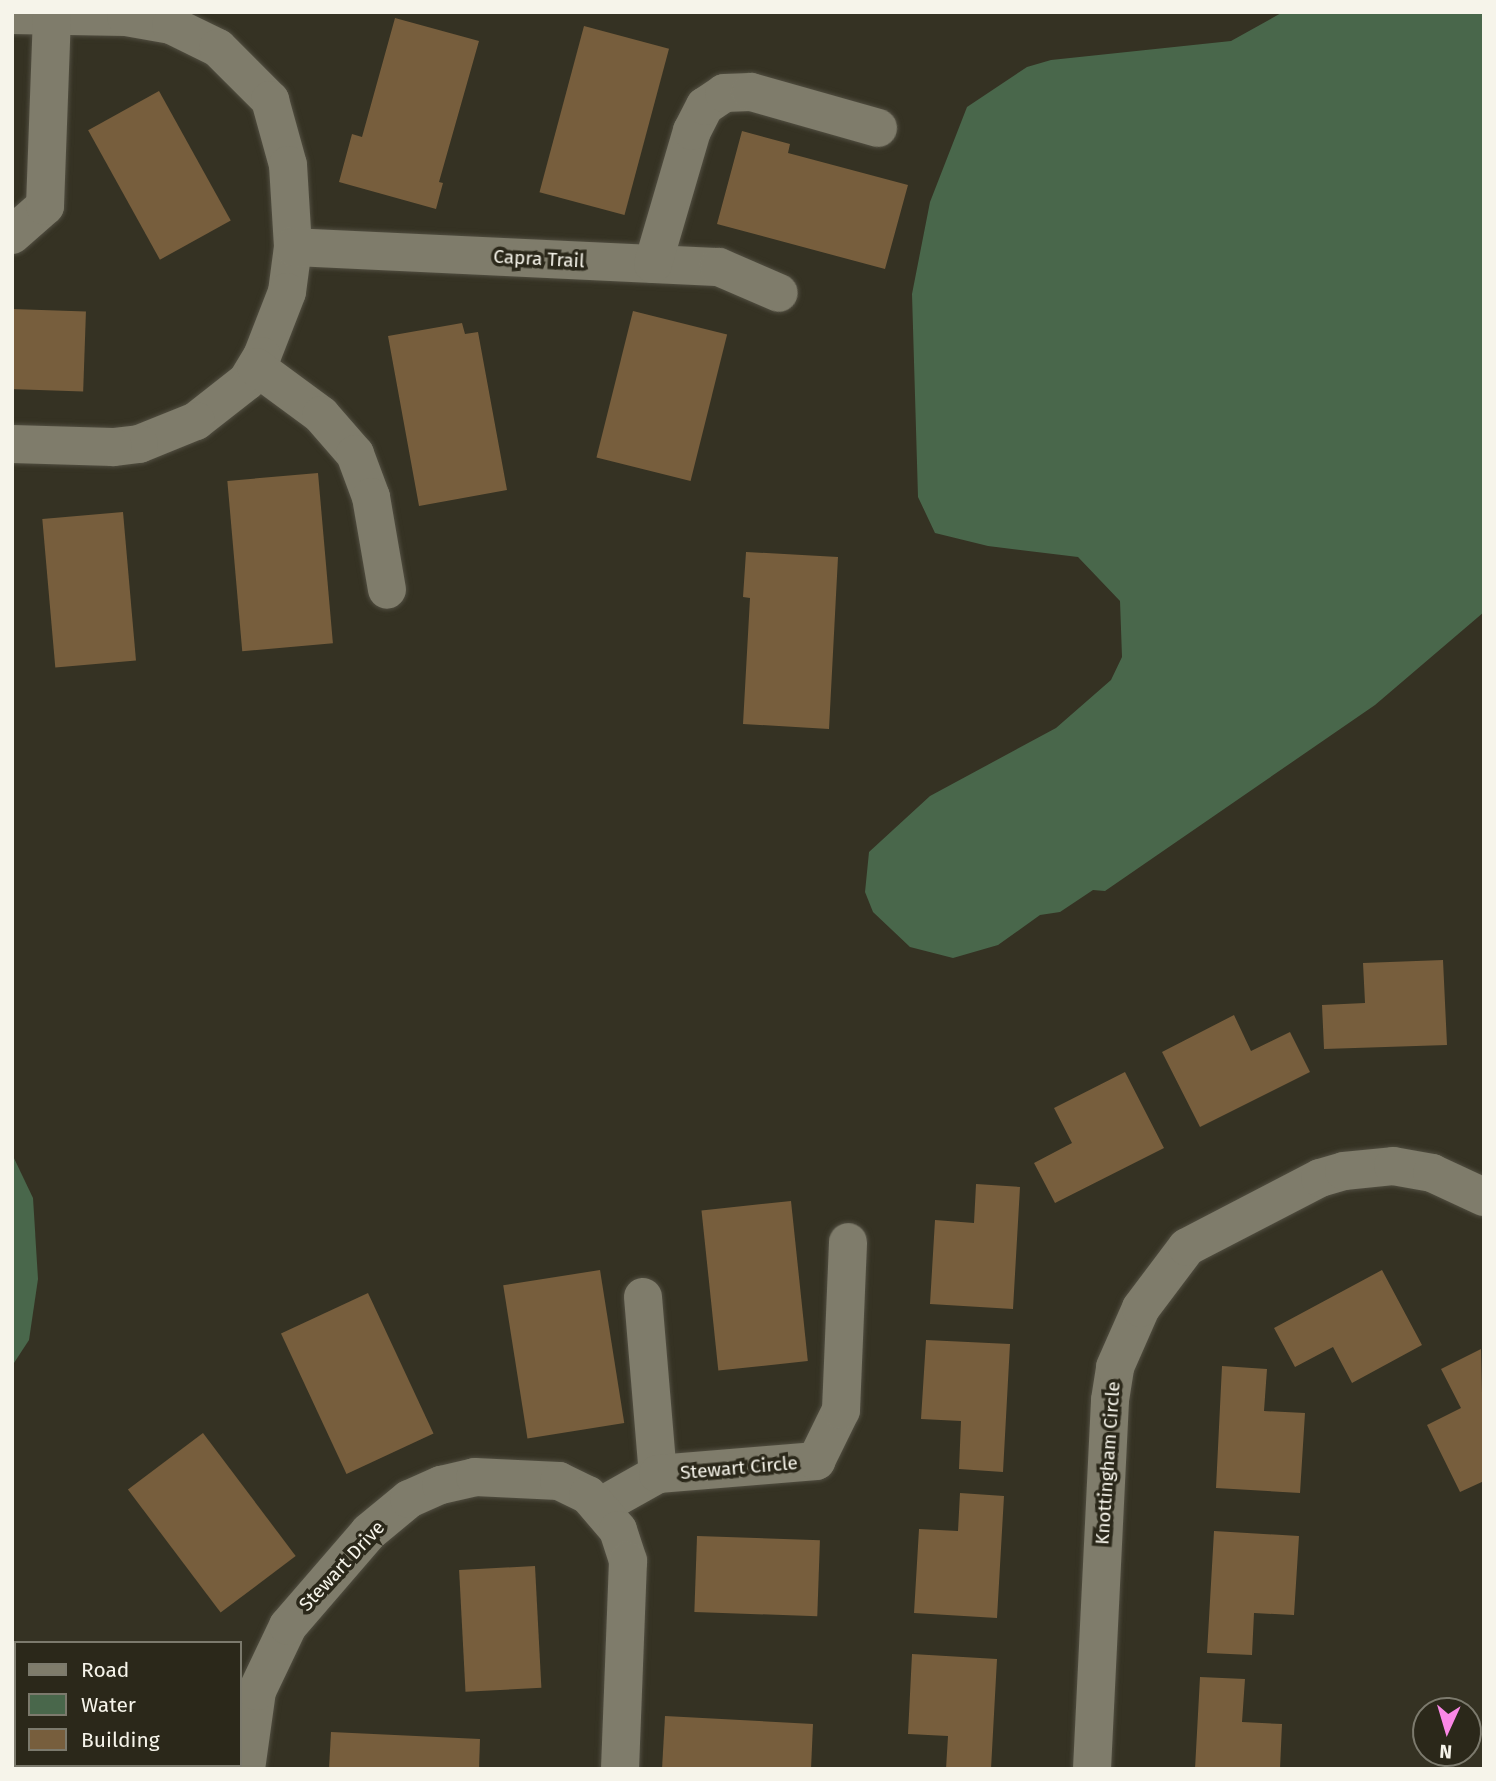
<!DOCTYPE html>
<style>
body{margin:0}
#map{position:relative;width:1496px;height:1781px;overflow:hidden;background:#353223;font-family:"Fira Sans",sans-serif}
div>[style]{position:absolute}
.water>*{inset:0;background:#49674b}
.building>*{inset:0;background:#775e3d;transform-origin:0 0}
.roads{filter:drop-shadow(0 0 2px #514e41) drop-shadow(0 0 2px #514e41)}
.minor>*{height:38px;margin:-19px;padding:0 19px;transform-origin:19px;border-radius:19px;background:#7f7c6b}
span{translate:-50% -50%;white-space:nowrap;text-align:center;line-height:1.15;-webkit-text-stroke:7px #2b281a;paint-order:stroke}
.street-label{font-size:19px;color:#f6f4ea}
.frame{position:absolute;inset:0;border:14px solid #f6f4ea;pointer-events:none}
.legend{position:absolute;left:14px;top:1641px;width:228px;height:126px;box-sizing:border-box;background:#2b281a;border:2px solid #7c7a6d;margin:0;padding:9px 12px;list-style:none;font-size:21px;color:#f6f4ea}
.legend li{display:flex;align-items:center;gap:14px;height:35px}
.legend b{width:35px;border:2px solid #7c7a6d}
.north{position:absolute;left:1412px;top:1697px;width:70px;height:70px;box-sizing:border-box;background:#2b281a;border:2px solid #7c7a6d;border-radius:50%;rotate:184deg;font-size:19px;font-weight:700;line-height:28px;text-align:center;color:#f6f4ea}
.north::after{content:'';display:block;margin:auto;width:24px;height:32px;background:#fb87e6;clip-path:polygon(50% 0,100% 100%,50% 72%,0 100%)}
</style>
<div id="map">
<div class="water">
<div style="clip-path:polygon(1283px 12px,1484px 12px,1484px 612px,1375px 705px,1105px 891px,1093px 890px,1060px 912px,1040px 915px,998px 945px,953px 958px,910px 947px,873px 912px,865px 892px,869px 852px,930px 796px,1056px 728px,1111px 680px,1122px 657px,1120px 601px,1078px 557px,988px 546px,935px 533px,918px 497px,912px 294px,930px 202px,967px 107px,1027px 67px,1051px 60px,1231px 41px)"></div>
<div style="clip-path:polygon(12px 1154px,33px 1198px,38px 1279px,29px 1340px,12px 1366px)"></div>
</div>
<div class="building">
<div style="clip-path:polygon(395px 18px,479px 41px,439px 182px,443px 183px,436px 209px,339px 182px,352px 134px,362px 137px)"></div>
<div style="left:584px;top:26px;width:88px;height:172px;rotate:15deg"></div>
<div style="left:159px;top:91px;width:148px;height:81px;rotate:61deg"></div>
<div style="clip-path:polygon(742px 131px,790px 144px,788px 153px,908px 185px,885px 269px,717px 224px)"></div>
<div style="left:12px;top:309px;width:74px;height:80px;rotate:2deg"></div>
<div style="left:633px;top:311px;width:97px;height:151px;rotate:14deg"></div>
<div style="clip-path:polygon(462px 323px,465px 334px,478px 332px,507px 490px,419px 506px,388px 336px)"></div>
<div style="left:318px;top:473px;width:171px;height:91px;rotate:85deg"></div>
<div style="left:123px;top:512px;width:149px;height:81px;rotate:85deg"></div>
<div style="clip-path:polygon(746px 552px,838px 557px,829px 729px,743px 724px,750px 598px,743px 597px)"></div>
<div style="clip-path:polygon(1443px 960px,1447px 1045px,1324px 1049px,1322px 1005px,1365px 1003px,1363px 963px)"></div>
<div style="clip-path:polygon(1234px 1015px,1251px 1051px,1290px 1032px,1310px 1072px,1200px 1127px,1162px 1052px)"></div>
<div style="clip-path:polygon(1125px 1072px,1164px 1148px,1055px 1203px,1034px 1163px,1072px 1143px,1054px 1108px)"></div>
<div style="clip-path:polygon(976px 1184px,1020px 1187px,1013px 1309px,930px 1304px,935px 1220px,974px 1223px)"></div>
<div style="left:791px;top:1201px;width:161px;height:90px;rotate:84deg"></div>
<div style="left:600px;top:1270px;width:155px;height:98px;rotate:81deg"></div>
<div style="clip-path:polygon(1382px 1270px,1422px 1345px,1352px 1383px,1333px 1347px,1295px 1367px,1274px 1328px)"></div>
<div style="left:368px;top:1293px;width:155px;height:96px;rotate:65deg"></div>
<div style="clip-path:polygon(926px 1340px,1010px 1344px,1003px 1472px,959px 1469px,961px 1421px,921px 1419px)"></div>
<div style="clip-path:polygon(1481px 1349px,1484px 1481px,1460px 1492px,1427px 1425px,1461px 1408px,1441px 1369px)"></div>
<div style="clip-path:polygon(1222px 1366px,1267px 1369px,1264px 1411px,1305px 1413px,1300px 1493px,1216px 1488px)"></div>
<div style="left:203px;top:1433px;width:154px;height:94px;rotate:53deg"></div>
<div style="clip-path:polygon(960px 1493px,1004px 1496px,997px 1618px,914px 1613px,919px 1529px,958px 1531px)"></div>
<div style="clip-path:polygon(1214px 1531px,1299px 1536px,1294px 1615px,1254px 1613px,1252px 1655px,1207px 1653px)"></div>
<div style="left:697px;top:1536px;width:123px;height:76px;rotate:2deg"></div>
<div style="left:535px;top:1566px;width:122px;height:76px;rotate:87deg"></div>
<div style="clip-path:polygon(912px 1654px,997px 1659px,991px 1769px,946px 1769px,948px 1736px,908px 1734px)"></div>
<div style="clip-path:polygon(1200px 1677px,1245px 1679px,1242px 1722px,1282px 1724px,1280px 1769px,1195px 1769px)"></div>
<div style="clip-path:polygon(665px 1716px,813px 1724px,811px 1769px,662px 1769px)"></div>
<div style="clip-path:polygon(331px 1732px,480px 1739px,479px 1769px,329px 1769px)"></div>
<div style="clip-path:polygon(109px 1765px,186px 1765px,184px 1769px)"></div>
</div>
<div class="roads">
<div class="minor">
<div style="left:12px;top:15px;width:114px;rotate:1deg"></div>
<div style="left:126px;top:17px;width:46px;rotate:10.1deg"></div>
<div style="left:171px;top:25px;width:52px;rotate:26.1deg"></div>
<div style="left:218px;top:48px;width:74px;rotate:45deg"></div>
<div style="left:270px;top:100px;width:67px;rotate:74.5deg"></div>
<div style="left:288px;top:165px;width:82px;rotate:86.5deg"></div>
<div style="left:293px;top:247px;width:45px;rotate:97.6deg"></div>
<div style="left:287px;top:292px;width:69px;rotate:111.3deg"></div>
<div style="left:262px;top:356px;width:29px;rotate:121deg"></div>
<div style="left:247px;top:381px;width:65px;rotate:141.9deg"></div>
<div style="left:196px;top:421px;width:61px;rotate:158deg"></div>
<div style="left:139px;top:444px;width:26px;rotate:173deg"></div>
<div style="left:113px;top:447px;width:101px;rotate:-178.3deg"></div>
<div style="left:12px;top:235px;width:44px;rotate:-41.3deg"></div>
<div style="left:45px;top:206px;width:190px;rotate:-87.9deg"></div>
<div style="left:293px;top:247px;width:426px;rotate:2.7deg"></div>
<div style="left:719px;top:267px;width:65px;rotate:23.4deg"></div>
<div style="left:653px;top:264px;width:139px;rotate:-73.7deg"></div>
<div style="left:692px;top:131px;width:28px;rotate:-63deg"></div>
<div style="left:705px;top:106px;width:23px;rotate:-34deg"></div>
<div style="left:724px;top:93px;width:27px;rotate:-2deg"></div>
<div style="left:751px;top:92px;width:132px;rotate:15.8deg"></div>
<div style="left:256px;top:367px;width:81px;rotate:36.4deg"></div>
<div style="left:321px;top:415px;width:52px;rotate:48.9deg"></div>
<div style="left:355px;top:454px;width:46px;rotate:69.6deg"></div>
<div style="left:371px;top:497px;width:94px;rotate:80.2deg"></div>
<div style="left:643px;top:1297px;width:178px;rotate:85.2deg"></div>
<div style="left:601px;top:1506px;width:65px;rotate:-29.3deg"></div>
<div style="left:658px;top:1474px;width:159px;rotate:-4.7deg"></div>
<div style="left:816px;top:1461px;width:57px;rotate:-63.9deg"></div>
<div style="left:841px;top:1410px;width:168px;rotate:-87.6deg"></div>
<div style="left:246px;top:1769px;width:79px;rotate:-82deg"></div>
<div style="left:257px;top:1691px;width:72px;rotate:-64.5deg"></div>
<div style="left:288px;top:1626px;width:124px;rotate:-49.2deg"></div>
<div style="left:369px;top:1532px;width:52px;rotate:-39.5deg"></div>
<div style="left:409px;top:1499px;width:35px;rotate:-24deg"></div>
<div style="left:441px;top:1485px;width:35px;rotate:-13deg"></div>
<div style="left:475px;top:1477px;width:84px;rotate:2.7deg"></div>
<div style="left:559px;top:1481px;width:32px;rotate:26deg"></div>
<div style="left:588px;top:1495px;width:46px;rotate:49.4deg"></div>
<div style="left:618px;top:1530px;width:33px;rotate:72deg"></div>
<div style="left:628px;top:1561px;width:208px;rotate:92.2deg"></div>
<div style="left:1092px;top:1769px;width:369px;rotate:-87.2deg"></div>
<div style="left:1110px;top:1400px;width:33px;rotate:-81deg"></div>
<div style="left:1115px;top:1367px;width:64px;rotate:-66.2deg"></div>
<div style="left:1141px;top:1308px;width:76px;rotate:-53deg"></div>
<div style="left:1187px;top:1247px;width:150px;rotate:-27.4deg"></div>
<div style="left:1320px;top:1178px;width:25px;rotate:-16deg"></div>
<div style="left:1344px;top:1171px;width:49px;rotate:-5.8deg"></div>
<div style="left:1393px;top:1166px;width:40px;rotate:10deg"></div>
<div style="left:1432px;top:1173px;width:57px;rotate:24.8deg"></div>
</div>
</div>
<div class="street-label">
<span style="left:539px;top:259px;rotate:3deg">Capra Trail</span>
<span style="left:1108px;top:1463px;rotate:-86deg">Knottingham Circle</span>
<span style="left:739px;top:1468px;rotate:-5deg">Stewart Circle</span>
<span style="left:342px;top:1566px;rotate:-47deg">Stewart Drive</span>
</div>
<div class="frame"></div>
<ul class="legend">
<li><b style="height:9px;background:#7f7c6b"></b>Road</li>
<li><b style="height:19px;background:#49674b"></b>Water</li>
<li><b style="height:19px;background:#775e3d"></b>Building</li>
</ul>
<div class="north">N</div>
</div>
